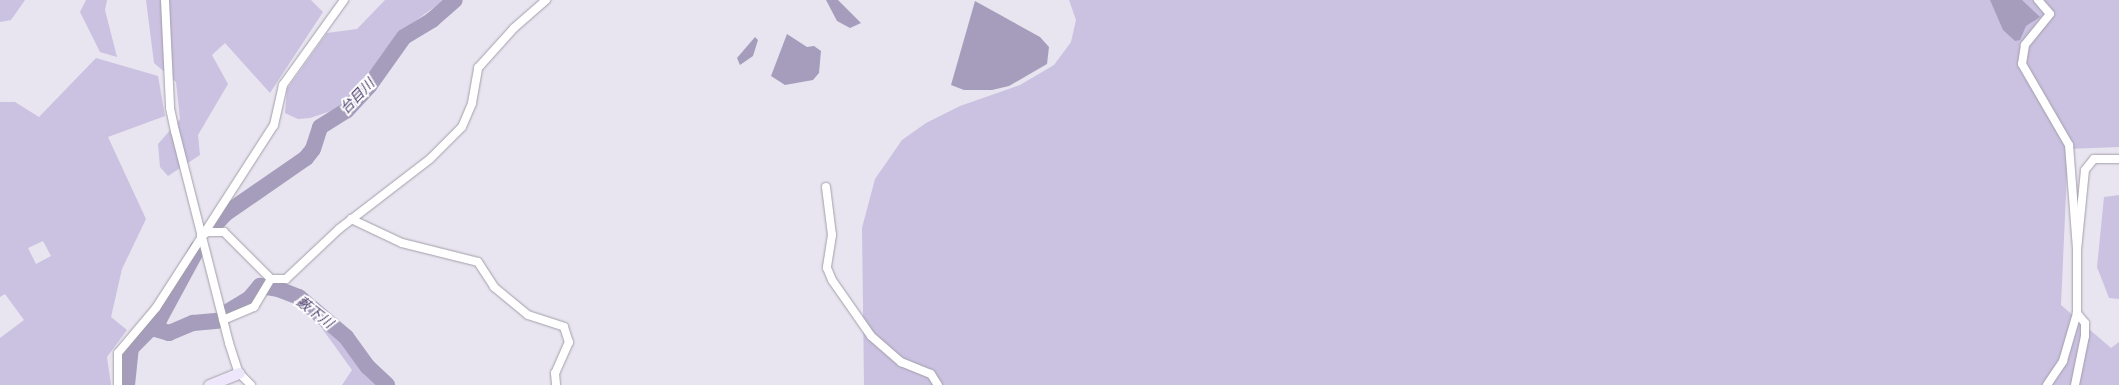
<!DOCTYPE html>
<meta charset="utf-8">
<style>
body{margin:0}
#map{position:relative;width:2119px;height:385px;overflow:hidden;background:#e8e5f0;font-family:Montserrat,"Noto Sans JP",sans-serif}
div>[style]{position:absolute}
.green>*{inset:0;background:#cbc1e1}
.water>*{inset:0;background:#a69dbc}
.river>*{height:16px;margin:-8px;padding:0 8px;transform-origin:8px;border-radius:8px;background:#a69dbc}
.roads{filter:drop-shadow(0 0 1px #a29fa9) drop-shadow(0 0 1px #a29fa9)}
.street>*{height:8px;margin:-4px;padding:0 4px;transform-origin:4px;border-radius:4px;background:#fff}
.secondary>*{height:11px;margin:-5.5px;padding:0 5.5px;transform-origin:5.5px;border-radius:5.5px;background:#eee7fc}
span{translate:-50% -50%;white-space:nowrap;text-align:center;line-height:1.15;-webkit-text-stroke:4px #fff;paint-order:stroke}
.water-label{font-size:14px;color:#534371;font-style:italic}
</style>
<div id="map">
<div class="green">
<div style="clip-path:polygon(0 0,25px 0,11px 20px,0 22px)"></div>
<div style="clip-path:polygon(86px 0,107px 0,105px 10px,117px 57px,100px 52px,80px 12px)"></div>
<div style="clip-path:polygon(146px 0,311px 0,323px 12px,270px 93px,225px 43px,212px 55px,228px 84px,198px 135px,200px 155px,168px 176px,160px 167px,158px 144px,180px 119px,176px 82px,154px 63px)"></div>
<div style="clip-path:polygon(385px 0,444px 0,396px 35px,353px 94px,334px 110px,310px 118px,298px 119px,285px 113px,287px 89px,327px 33px,357px 29px)"></div>
<div style="clip-path:polygon(1069px 0,2119px 0,2119px 147px,2068px 149px,2061px 305px,2111px 348px,2119px 342px,2119px 385px,864px 385px,862px 228px,875px 179px,902px 140px,926px 123px,960px 106px,1020px 85px,1054px 65px,1071px 42px,1076px 20px)"></div>
<div style="clip-path:polygon(evenodd,96px 58px,158px 76px,165px 116px,108px 137px,146px 219px,122px 269px,111px 317px,127px 330px,107px 357px,111px 385px,0 385px,0 338px,24px 320px,5px 294px,0 297px,0 102px,15px 102px,39px 117px,96px 58px,43px 241px,51px 256px,36px 264px,28px 248px,43px 241px)"></div>
<div style="clip-path:polygon(2119px 195px,2119px 299px,2109px 298px,2097px 267px,2104px 197px)"></div>
<div style="clip-path:polygon(322px 322px,342px 338px,381px 385px,342px 385px,352px 370px,321px 327px)"></div>
</div>
<div class="water">
<div style="clip-path:polygon(826px 0,838px 0,861px 23px,850px 28px,837px 21px)"></div>
<div style="clip-path:polygon(1990px 0,2022px 0,2040px 17px,2026px 26px,2020px 40px,2015px 41px,2003px 30px)"></div>
<div style="clip-path:polygon(975px 1px,1040px 37px,1049px 47px,1047px 64px,1009px 86px,992px 90px,964px 90px,951px 85px)"></div>
<div style="clip-path:polygon(787px 34px,807px 47px,814px 46px,821px 51px,819px 73px,813px 80px,785px 85px,771px 76px)"></div>
<div style="clip-path:polygon(755px 37px,758px 40px,753px 56px,740px 65px,737px 58px)"></div>
</div>
<div class="river">
<div style="left:213px;top:227px;width:18px;rotate:-47deg"></div>
<div style="left:225px;top:214px;width:98px;rotate:-34.7deg"></div>
<div style="left:306px;top:158px;width:11px;rotate:-52deg"></div>
<div style="left:313px;top:149px;width:23px;rotate:-72deg"></div>
<div style="left:320px;top:127px;width:31px;rotate:-32deg"></div>
<div style="left:346px;top:111px;width:34px;rotate:-47deg"></div>
<div style="left:369px;top:86px;width:60px;rotate:-54.5deg"></div>
<div style="left:404px;top:37px;width:33px;rotate:-31deg"></div>
<div style="left:432px;top:20px;width:30px;rotate:-41deg"></div>
<div style="left:227px;top:312px;width:27px;rotate:-31deg"></div>
<div style="left:250px;top:298px;width:16px;rotate:-50deg"></div>
<div style="left:260px;top:286px;width:18px;rotate:9deg"></div>
<div style="left:278px;top:289px;width:22px;rotate:21deg"></div>
<div style="left:299px;top:297px;width:62px;rotate:40.4deg"></div>
<div style="left:346px;top:337px;width:37px;rotate:54deg"></div>
<div style="left:368px;top:367px;width:26px;rotate:43deg"></div>
<div style="left:152px;top:328px;width:18px;rotate:16deg"></div>
<div style="left:169px;top:333px;width:26px;rotate:-23deg"></div>
<div style="left:193px;top:323px;width:25px;rotate:-5deg"></div>
<div style="left:127px;top:385px;width:37px;rotate:-84deg"></div>
<div style="left:131px;top:348px;width:40px;rotate:-45deg"></div>
<div style="left:159px;top:320px;width:82px;rotate:-61.6deg"></div>
</div>
<div class="roads">
<div class="street">
<div style="left:165px;top:0;width:108px;rotate:87.3deg"></div>
<div style="left:170px;top:108px;width:24px;rotate:78deg"></div>
<div style="left:175px;top:131px;width:219px;rotate:75.7deg"></div>
<div style="left:229px;top:343px;width:32px;rotate:72deg"></div>
<div style="left:239px;top:373px;width:17px;rotate:45deg"></div>
<div style="left:2038px;top:0;width:18px;rotate:49deg"></div>
<div style="left:2050px;top:14px;width:40px;rotate:129deg"></div>
<div style="left:2025px;top:45px;width:19px;rotate:99deg"></div>
<div style="left:2022px;top:64px;width:94px;rotate:59.9deg"></div>
<div style="left:2069px;top:145px;width:105px;rotate:85.6deg"></div>
<div style="left:826px;top:187px;width:48px;rotate:82.9deg"></div>
<div style="left:832px;top:235px;width:33px;rotate:99deg"></div>
<div style="left:827px;top:268px;width:13px;rotate:67deg"></div>
<div style="left:832px;top:280px;width:68px;rotate:55.1deg"></div>
<div style="left:871px;top:336px;width:40px;rotate:41deg"></div>
<div style="left:901px;top:362px;width:32px;rotate:22deg"></div>
<div style="left:931px;top:374px;width:13px;rotate:58deg"></div>
<div style="left:351px;top:219px;width:56px;rotate:25.2deg"></div>
<div style="left:402px;top:243px;width:78px;rotate:14deg"></div>
<div style="left:478px;top:262px;width:30px;rotate:57deg"></div>
<div style="left:494px;top:287px;width:44px;rotate:39.5deg"></div>
<div style="left:528px;top:315px;width:38px;rotate:18deg"></div>
<div style="left:564px;top:327px;width:16px;rotate:72deg"></div>
<div style="left:569px;top:342px;width:34px;rotate:114deg"></div>
<div style="left:555px;top:373px;width:12px;rotate:85deg"></div>
<div style="left:201px;top:236px;width:8px;rotate:-30deg"></div>
<div style="left:208px;top:232px;width:16px"></div>
<div style="left:224px;top:232px;width:66px;rotate:45deg"></div>
<div style="left:271px;top:279px;width:15px"></div>
<div style="left:286px;top:279px;width:73px;rotate:-43.3deg"></div>
<div style="left:339px;top:229px;width:115px;rotate:-37.6deg"></div>
<div style="left:430px;top:159px;width:45px;rotate:-45deg"></div>
<div style="left:462px;top:127px;width:26px;rotate:-67deg"></div>
<div style="left:472px;top:103px;width:36px;rotate:-80deg"></div>
<div style="left:478px;top:68px;width:54px;rotate:-48deg"></div>
<div style="left:514px;top:28px;width:43px;rotate:-41.2deg"></div>
<div style="left:223px;top:320px;width:34px;rotate:-23deg"></div>
<div style="left:254px;top:307px;width:33px;rotate:-59deg"></div>
<div style="left:118px;top:385px;width:32px;rotate:-90deg"></div>
<div style="left:118px;top:353px;width:59px;rotate:-49.8deg"></div>
<div style="left:156px;top:308px;width:218px;rotate:-57.2deg"></div>
<div style="left:274px;top:125px;width:41px;rotate:-77.3deg"></div>
<div style="left:283px;top:85px;width:105px;rotate:-54.3deg"></div>
<div style="left:2047px;top:385px;width:29px;rotate:-56deg"></div>
<div style="left:2063px;top:361px;width:50px;rotate:-73.7deg"></div>
<div style="left:2077px;top:313px;width:63px;rotate:-90deg"></div>
<div style="left:2077px;top:250px;width:80px;rotate:-84.3deg"></div>
<div style="left:2085px;top:170px;width:14px;rotate:-51deg"></div>
<div style="left:2094px;top:159px;width:25px"></div>
<div style="left:2075px;top:385px;width:50px;rotate:-78.5deg"></div>
<div style="left:2085px;top:336px;width:13px;rotate:-90deg"></div>
<div style="left:2085px;top:323px;width:13px;rotate:-129deg"></div>
</div>
<div class="secondary">
<div style="left:209px;top:385px;width:32px;rotate:-22deg"></div>
</div>
</div>
<div class="water-label">
<span style="left:357px;top:96px;rotate:-46deg">台目川</span>
<span style="left:315px;top:312px;rotate:38deg">藪下川</span>
</div>
</div>
